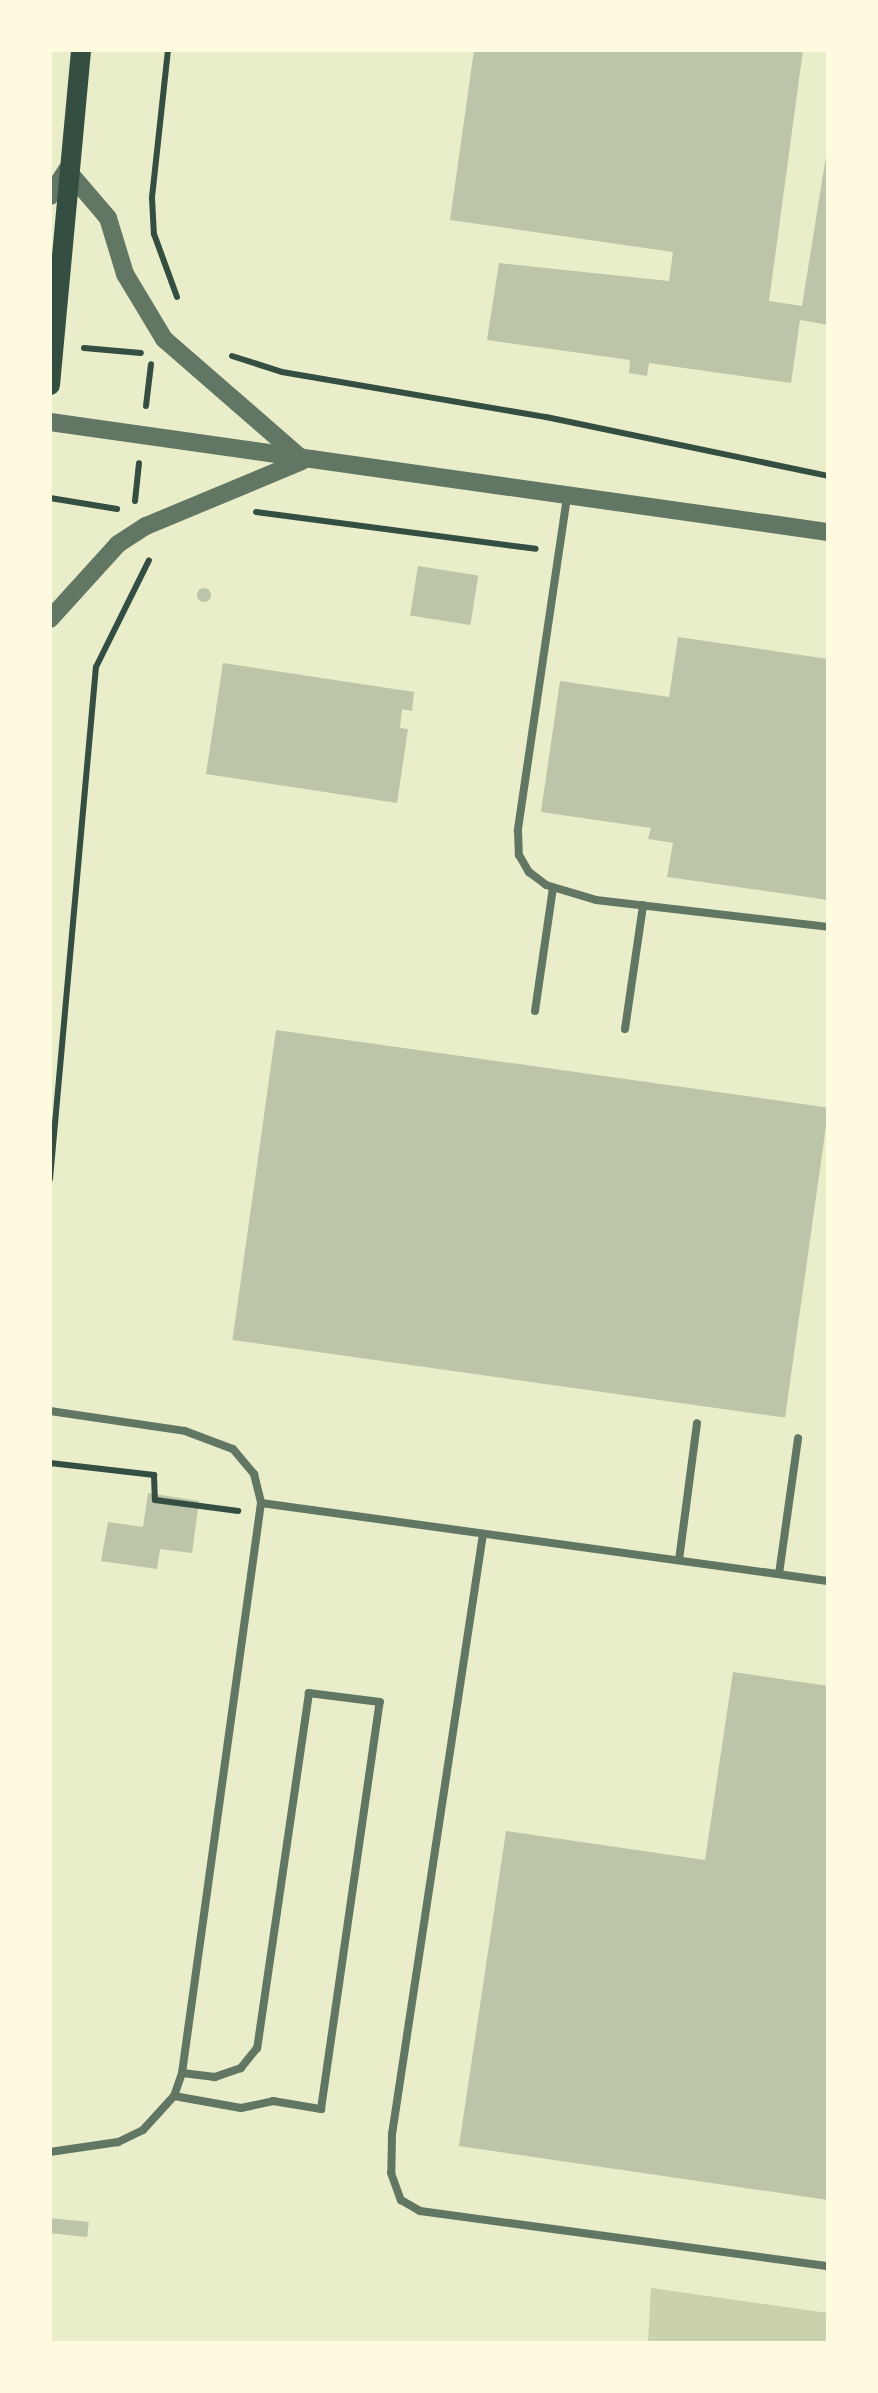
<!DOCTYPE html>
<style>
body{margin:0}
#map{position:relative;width:878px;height:2393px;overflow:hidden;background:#e9edc9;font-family:Inter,sans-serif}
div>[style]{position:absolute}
.green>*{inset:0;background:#cad2ad}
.building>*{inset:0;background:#bcc5a7;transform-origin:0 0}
.round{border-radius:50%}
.path>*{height:6px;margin:-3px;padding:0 3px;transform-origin:3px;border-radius:3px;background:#344e41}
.service>*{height:8px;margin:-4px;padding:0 4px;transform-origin:4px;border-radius:4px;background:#617663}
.tertiary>*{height:18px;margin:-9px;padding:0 9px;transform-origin:9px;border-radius:9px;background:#617663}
.secondary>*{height:20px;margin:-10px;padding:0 10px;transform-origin:10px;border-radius:10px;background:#344e41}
span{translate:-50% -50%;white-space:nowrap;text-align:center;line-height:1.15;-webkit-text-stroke:10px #fefae0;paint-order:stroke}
.frame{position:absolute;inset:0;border:52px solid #fefae0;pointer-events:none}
</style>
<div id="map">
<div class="green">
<div style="clip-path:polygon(651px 2288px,828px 2313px,828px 2343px,648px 2343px)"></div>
</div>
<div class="building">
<div style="clip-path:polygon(474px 50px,803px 50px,769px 301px,802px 306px,828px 144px,828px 325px,800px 320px,791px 383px,649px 363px,647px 376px,629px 373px,630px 360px,487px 340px,499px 263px,669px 281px,673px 252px,450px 220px)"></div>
<div style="left:418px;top:566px;width:61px;height:50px;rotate:9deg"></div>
<div class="round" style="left:197px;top:588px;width:14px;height:14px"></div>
<div style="clip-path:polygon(678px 637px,828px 659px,828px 900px,667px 877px,673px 843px,648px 839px,651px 828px,541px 812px,560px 681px,669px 697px)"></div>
<div style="clip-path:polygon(223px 663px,414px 692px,412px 711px,402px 709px,400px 728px,408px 729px,397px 803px,206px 774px)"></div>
<div style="left:276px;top:1030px;width:558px;height:313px;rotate:8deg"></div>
<div style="clip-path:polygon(148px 1493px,199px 1501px,192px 1553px,160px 1549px,157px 1569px,101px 1561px,108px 1522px,143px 1527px)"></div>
<div style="clip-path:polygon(733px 1672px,828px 1686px,828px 2200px,459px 2146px,506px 1831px,705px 1860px)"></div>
<div style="left:50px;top:2218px;width:39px;height:15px;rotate:6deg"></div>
</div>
<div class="path">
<div style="left:168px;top:50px;width:149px;rotate:96.2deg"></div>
<div style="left:152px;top:198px;width:36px;rotate:87deg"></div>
<div style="left:154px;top:234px;width:67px;rotate:69.9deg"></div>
<div style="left:84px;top:348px;width:57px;rotate:5deg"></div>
<div style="left:232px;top:356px;width:52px;rotate:17.7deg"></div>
<div style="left:282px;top:372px;width:268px;rotate:9.7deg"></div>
<div style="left:546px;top:417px;width:288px;rotate:11.8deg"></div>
<div style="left:146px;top:406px;width:42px;rotate:-83.2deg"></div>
<div style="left:50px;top:498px;width:68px;rotate:9.3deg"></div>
<div style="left:135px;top:501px;width:38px;rotate:-84deg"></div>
<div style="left:256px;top:512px;width:282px;rotate:7.5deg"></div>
<div style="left:50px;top:1179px;width:514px;rotate:-84.87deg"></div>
<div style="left:96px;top:667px;width:119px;rotate:-63.6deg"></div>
<div style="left:50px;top:1463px;width:105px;rotate:6.6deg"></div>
<div style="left:154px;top:1475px;width:25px;rotate:88deg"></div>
<div style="left:155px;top:1500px;width:84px;rotate:7.5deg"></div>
</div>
<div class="service">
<div style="left:567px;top:497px;width:337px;rotate:98.4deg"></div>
<div style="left:518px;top:830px;width:25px;rotate:88deg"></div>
<div style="left:519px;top:855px;width:20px;rotate:60deg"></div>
<div style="left:529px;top:872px;width:21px;rotate:37deg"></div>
<div style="left:546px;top:885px;width:52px;rotate:16.7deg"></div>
<div style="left:596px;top:900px;width:234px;rotate:6.6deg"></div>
<div style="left:535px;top:1011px;width:124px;rotate:-81.7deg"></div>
<div style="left:625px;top:1029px;width:125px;rotate:-81.7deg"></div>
<div style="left:50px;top:1411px;width:136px;rotate:8.4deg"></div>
<div style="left:185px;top:1431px;width:51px;rotate:20.6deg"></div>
<div style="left:233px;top:1449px;width:33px;rotate:50deg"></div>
<div style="left:254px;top:1474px;width:30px;rotate:76deg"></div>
<div style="left:261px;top:1503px;width:575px;rotate:97.89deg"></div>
<div style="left:182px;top:2073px;width:24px;rotate:109deg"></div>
<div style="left:174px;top:2096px;width:46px;rotate:132.4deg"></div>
<div style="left:143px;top:2130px;width:28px;rotate:154deg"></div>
<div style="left:118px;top:2142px;width:69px;rotate:171.6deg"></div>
<div style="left:261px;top:1503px;width:572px;rotate:7.83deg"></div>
<div style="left:483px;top:1534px;width:607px;rotate:98.62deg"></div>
<div style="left:392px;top:2134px;width:39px;rotate:91deg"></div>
<div style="left:391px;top:2173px;width:29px;rotate:70deg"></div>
<div style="left:401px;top:2200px;width:22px;rotate:30deg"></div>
<div style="left:420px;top:2211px;width:412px;rotate:7.7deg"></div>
<div style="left:679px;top:1560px;width:138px;rotate:-82.5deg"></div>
<div style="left:779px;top:1574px;width:137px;rotate:-82deg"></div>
<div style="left:174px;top:2096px;width:68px;rotate:10.2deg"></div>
<div style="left:241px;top:2108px;width:33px;rotate:-12deg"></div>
<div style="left:273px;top:2101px;width:49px;rotate:9.5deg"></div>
<div style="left:321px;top:2109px;width:411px;rotate:-81.8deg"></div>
<div style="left:380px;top:1702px;width:72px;rotate:-172.8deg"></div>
<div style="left:309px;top:1693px;width:359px;rotate:98.3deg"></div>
<div style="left:257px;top:2048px;width:26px;rotate:129deg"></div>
<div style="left:241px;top:2068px;width:28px;rotate:161deg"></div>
<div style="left:215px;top:2077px;width:33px;rotate:-173deg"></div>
</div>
<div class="tertiary">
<div style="left:50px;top:196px;width:31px;rotate:-57deg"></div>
<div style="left:67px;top:170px;width:63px;rotate:49.5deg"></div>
<div style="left:108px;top:218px;width:59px;rotate:73.1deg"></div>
<div style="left:125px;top:274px;width:76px;rotate:59deg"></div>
<div style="left:164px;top:339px;width:184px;rotate:41deg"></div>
<div style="left:50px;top:422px;width:786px;rotate:8.05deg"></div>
<div style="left:50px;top:619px;width:101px;rotate:-47.8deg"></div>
<div style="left:118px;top:544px;width:33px;rotate:-33deg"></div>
<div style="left:146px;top:526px;width:169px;rotate:-22.6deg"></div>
</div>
<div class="secondary">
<div style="left:50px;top:385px;width:336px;rotate:-84.7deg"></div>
</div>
<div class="frame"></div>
</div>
